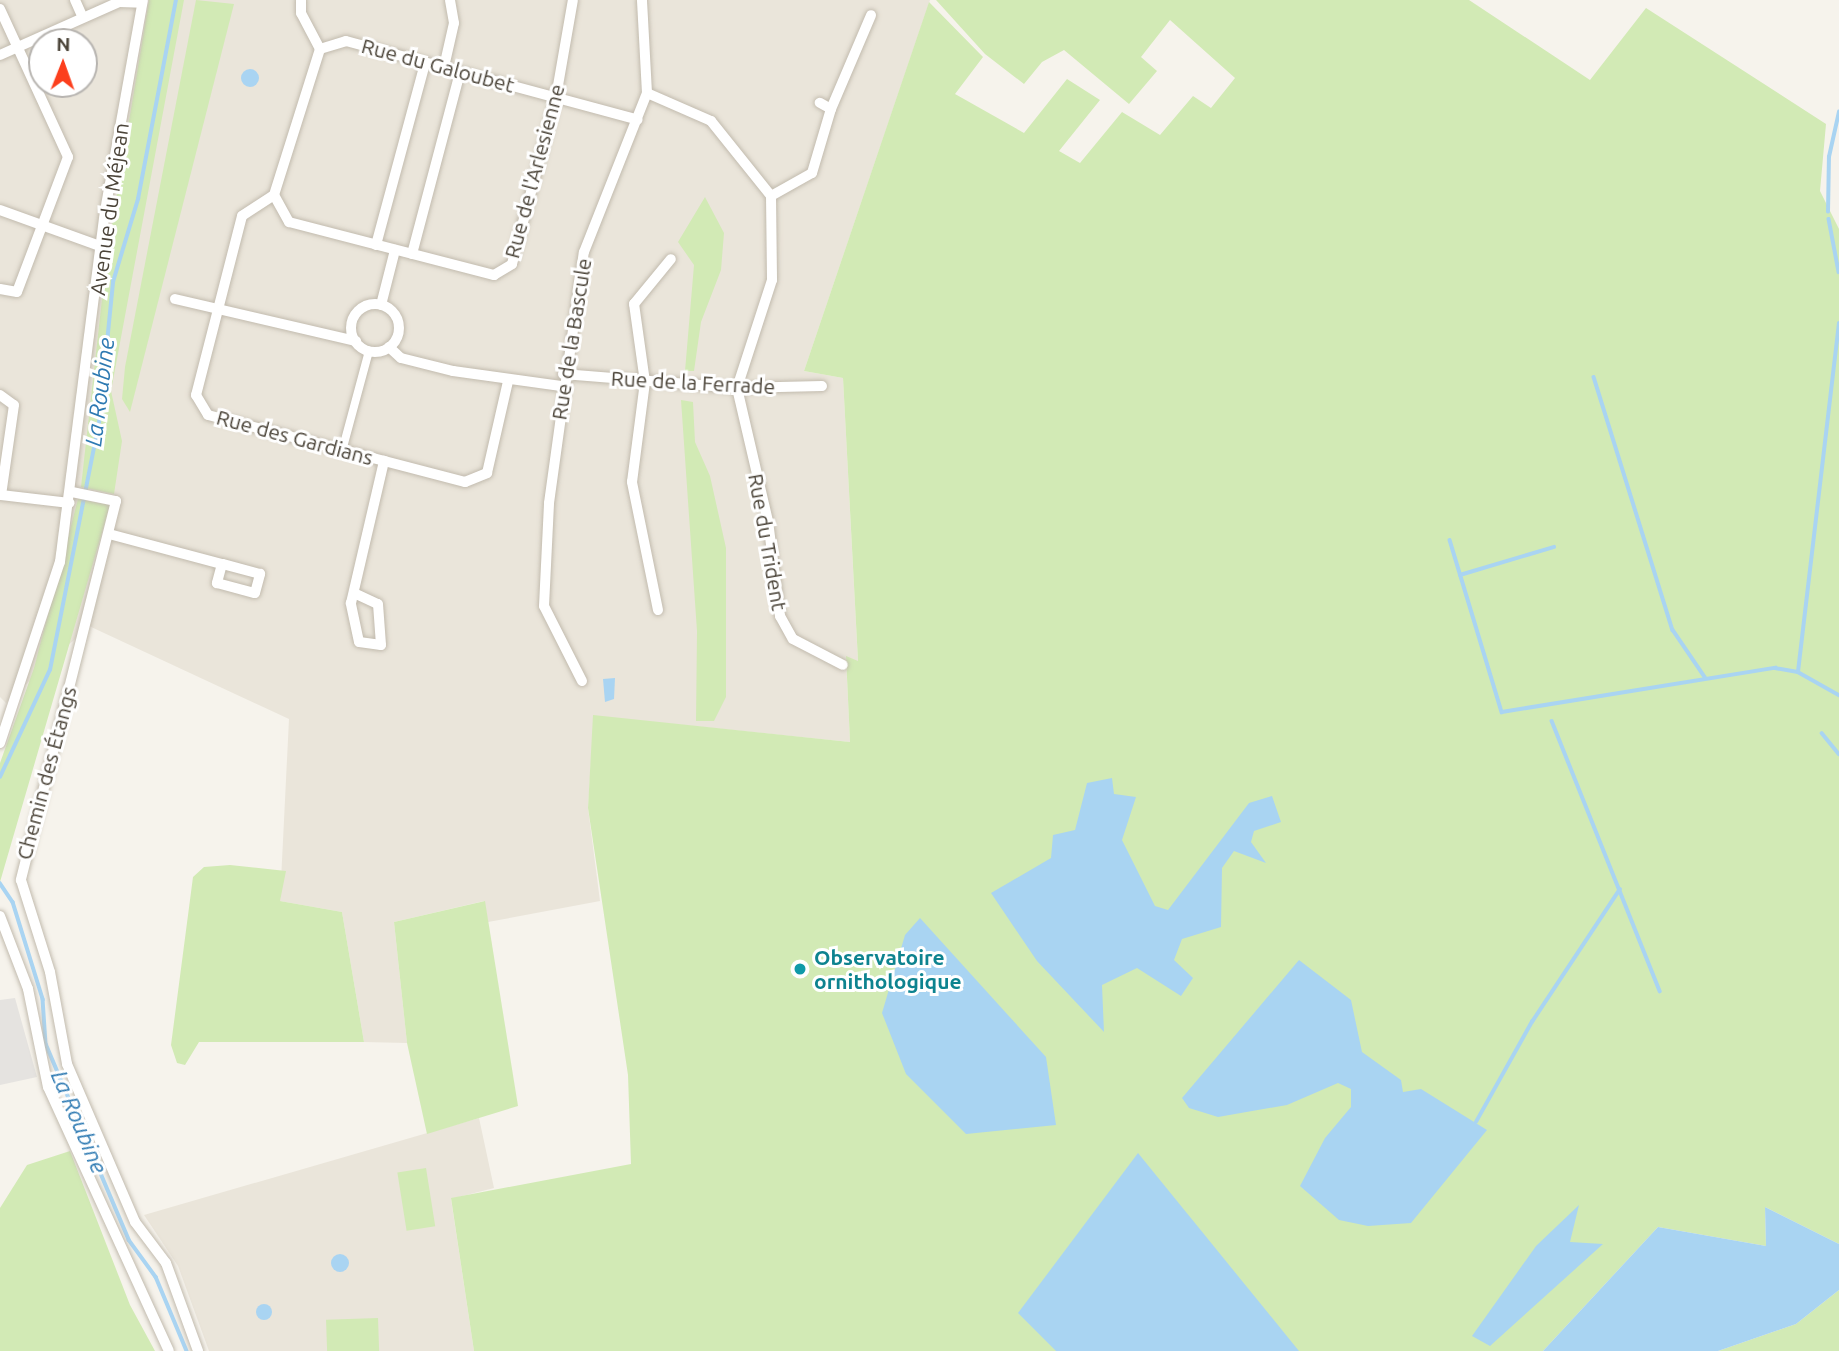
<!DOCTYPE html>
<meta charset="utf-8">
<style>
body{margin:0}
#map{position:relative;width:1839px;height:1351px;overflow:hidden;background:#f6f3ec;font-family:Ubuntu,sans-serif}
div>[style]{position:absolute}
.residential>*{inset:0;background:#eae5da}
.green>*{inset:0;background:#d2eab5;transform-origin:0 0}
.parking>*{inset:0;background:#e5e3e0}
.water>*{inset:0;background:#a9d4f2}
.round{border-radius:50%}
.stream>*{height:3.5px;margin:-1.75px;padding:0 1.75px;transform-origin:1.75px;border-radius:1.75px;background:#a9d4f2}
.roads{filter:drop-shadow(0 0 2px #c2bbae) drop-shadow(0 0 2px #c2bbae)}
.pedestrian>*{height:8px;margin:-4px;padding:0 4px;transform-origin:4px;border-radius:4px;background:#fff}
.minor>*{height:10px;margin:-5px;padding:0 5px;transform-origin:5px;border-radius:5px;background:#fff}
.minor>.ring{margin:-5px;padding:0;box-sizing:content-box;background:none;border:10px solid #fff;border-radius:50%}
.dots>*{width:19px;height:19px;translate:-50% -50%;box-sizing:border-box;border:4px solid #fff;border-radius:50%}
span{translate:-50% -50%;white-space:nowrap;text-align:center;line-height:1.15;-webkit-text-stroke:6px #fff;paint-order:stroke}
.street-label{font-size:21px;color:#4b4439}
.culture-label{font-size:21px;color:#0d838f;font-weight:700}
.left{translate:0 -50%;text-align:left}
.water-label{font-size:23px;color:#2e7ab2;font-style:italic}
.north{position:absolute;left:28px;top:28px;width:70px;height:70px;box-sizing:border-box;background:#fff;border:2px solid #b7b4b0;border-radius:50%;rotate:1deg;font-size:19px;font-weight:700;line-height:28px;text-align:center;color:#4b4439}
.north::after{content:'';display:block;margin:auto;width:24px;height:32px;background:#fc3f1d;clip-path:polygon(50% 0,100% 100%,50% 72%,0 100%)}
</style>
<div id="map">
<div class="residential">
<div style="clip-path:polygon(evenodd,0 0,930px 0,804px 371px,843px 378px,858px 662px,846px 657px,850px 742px,594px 716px,588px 808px,600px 901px,488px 922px,484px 901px,394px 922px,407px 1043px,364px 1042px,342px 912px,280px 901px,289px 719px,89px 626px,6px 703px,0 697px,0 0,42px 42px,84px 42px,84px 84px,42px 84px,42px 42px)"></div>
<div style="clip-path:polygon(479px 1118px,494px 1188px,451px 1199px,474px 1351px,209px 1351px,178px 1266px,144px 1215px)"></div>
</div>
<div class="green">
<div style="clip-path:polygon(149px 0,184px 0,111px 391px,122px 441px,114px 494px,81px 487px,107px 254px)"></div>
<div style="clip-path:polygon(196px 0,234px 4px,130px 412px,122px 399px,125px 367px)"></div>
<div style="clip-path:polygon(936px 0,1469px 0,1590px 80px,1646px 8px,1826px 124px,1820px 191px,1839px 229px,1839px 1244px,1765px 1207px,1766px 1246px,1658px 1227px,1543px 1351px,474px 1351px,451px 1198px,631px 1164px,628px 1075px,588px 808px,593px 715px,850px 742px,846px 656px,858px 661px,843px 378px,804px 371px,929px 2px,983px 57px,955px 94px,1024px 133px,1067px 79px,1100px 100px,1059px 151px,1080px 163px,1122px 112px,1160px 135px,1193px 96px,1211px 108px,1235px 78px,1170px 20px,1141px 57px,1157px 71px,1129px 104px,1064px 50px,1042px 62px,1024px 84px,985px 54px)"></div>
<div style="clip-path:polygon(705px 197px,724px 233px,721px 270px,701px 322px,694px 371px,685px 371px,694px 265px,678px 242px)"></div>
<div style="clip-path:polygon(681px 400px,693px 402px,695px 442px,710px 476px,726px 548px,726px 697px,714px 721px,696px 721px,697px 631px)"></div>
<div style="clip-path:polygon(78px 499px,110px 505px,0 882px,0 763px,34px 668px)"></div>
<div style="clip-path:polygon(230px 865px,286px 871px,280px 901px,342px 912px,364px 1042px,199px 1042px,185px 1065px,177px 1063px,171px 1045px,193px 877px,204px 867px)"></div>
<div style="clip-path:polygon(485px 901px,518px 1106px,427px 1134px,407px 1043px,394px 922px)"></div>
<div style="clip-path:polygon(70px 1151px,130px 1305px,155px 1351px,0 1351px,0 1208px,27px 1165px)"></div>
<div style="left:426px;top:1168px;width:59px;height:29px;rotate:81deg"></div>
<div style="clip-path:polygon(1839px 1290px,1839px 1351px,1718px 1351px,1796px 1324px)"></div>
<div style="left:378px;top:1318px;width:33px;height:52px;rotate:88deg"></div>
</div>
<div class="parking">
<div style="clip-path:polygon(15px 998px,37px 1077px,0 1085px,0 1000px)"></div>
</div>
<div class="water">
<div class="round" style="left:241px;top:69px;width:18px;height:18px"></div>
<div style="clip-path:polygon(615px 678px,614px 699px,605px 702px,603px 679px)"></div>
<div style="clip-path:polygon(1112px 778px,1114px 794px,1136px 797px,1122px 840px,1155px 906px,1168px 910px,1249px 803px,1272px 796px,1281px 822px,1254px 831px,1251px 842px,1266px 863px,1234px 851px,1222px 868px,1221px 927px,1182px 939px,1174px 960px,1193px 978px,1181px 996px,1137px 968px,1102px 985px,1104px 1032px,1037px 961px,991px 893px,1051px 858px,1053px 835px,1075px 830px,1087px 783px)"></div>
<div style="clip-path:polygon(920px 918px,1046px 1057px,1056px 1125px,966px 1134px,906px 1074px,882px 1013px,905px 935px)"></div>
<div style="clip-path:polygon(1299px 960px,1351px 1000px,1362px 1052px,1401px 1080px,1403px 1092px,1421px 1089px,1487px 1130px,1411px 1223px,1368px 1226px,1339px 1220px,1300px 1186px,1325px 1138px,1351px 1107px,1351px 1089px,1338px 1083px,1287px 1105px,1218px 1117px,1189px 1108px,1182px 1098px)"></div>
<div style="clip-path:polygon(1138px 1153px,1299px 1351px,1056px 1351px,1018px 1313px)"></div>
<div style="clip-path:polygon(1579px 1205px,1570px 1242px,1603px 1244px,1490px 1346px,1472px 1336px,1536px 1246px)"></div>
<div style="clip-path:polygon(1765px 1207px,1839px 1244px,1839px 1290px,1796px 1324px,1718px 1351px,1543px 1351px,1658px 1227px,1766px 1246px)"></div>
<div class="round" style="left:331px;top:1254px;width:18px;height:18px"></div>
<div class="round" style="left:256px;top:1304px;width:16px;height:16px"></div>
</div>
<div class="stream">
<div style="left:1828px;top:212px;width:55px;rotate:-89deg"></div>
<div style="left:1829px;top:157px;width:46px;rotate:-77.5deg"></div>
<div style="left:1829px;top:219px;width:54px;rotate:79.3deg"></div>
<div style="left:1594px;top:377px;width:265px;rotate:72.7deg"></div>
<div style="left:1673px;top:630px;width:57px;rotate:55.8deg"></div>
<div style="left:1450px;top:540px;width:180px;rotate:73.2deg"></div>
<div style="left:1502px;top:712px;width:277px;rotate:-9.2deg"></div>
<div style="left:1775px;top:668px;width:23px;rotate:10deg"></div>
<div style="left:1798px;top:672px;width:47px;rotate:29.3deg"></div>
<div style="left:1460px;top:575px;width:98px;rotate:-16.6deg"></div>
<div style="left:1798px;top:672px;width:351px;rotate:-83.3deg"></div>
<div style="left:1552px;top:721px;width:291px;rotate:68.2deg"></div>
<div style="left:1822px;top:733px;width:27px;rotate:51deg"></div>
<div style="left:0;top:777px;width:118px;rotate:-65deg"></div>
<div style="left:50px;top:670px;width:252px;rotate:-78.8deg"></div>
<div style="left:99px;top:423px;width:142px;rotate:-84.3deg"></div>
<div style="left:113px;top:282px;width:87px;rotate:-73.2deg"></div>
<div style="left:138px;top:199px;width:203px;rotate:-79.2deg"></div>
<div style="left:0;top:883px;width:23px;rotate:56deg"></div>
<div style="left:13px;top:902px;width:102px;rotate:72.8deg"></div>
<div style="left:43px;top:999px;width:45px;rotate:86.2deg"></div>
<div style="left:46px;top:1044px;width:213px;rotate:67deg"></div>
<div style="left:129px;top:1240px;width:46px;rotate:53.9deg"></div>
<div style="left:156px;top:1277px;width:80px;rotate:67.3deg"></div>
<div style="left:1476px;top:1122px;width:115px;rotate:-60.8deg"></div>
<div style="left:1532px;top:1022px;width:159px;rotate:-56.5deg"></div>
</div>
<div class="roads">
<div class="pedestrian">
<div style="left:342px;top:451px;width:104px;rotate:-74.9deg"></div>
</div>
<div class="minor">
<div style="left:75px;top:0;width:17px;rotate:66deg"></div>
<div style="left:301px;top:0;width:13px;rotate:90deg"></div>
<div style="left:301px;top:13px;width:41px;rotate:62.2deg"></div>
<div style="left:320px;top:49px;width:153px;rotate:107.5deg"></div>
<div style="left:274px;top:195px;width:31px;rotate:61deg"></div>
<div style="left:289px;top:222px;width:212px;rotate:14.5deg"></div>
<div style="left:494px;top:275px;width:21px;rotate:-31deg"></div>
<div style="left:512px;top:264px;width:173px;rotate:-75.2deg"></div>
<div style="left:556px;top:97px;width:98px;rotate:-80.1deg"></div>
<div style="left:0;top:9px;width:163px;rotate:65.3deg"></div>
<div style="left:68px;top:157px;width:144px;rotate:110.7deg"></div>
<div style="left:17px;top:292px;width:17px;rotate:-170deg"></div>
<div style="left:320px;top:49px;width:27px;rotate:-17deg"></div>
<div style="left:346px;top:41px;width:302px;rotate:15.1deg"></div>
<div style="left:0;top:55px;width:130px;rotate:-24deg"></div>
<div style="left:119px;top:2px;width:23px;rotate:2deg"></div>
<div style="left:444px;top:67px;width:45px;rotate:-77.2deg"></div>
<div style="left:454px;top:23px;width:23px;rotate:-100deg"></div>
<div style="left:647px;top:93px;width:70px;rotate:23.6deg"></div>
<div style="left:711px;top:121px;width:96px;rotate:51.3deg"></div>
<div style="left:771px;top:196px;width:84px;rotate:89.3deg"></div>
<div style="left:772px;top:280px;width:114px;rotate:108deg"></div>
<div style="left:737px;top:388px;width:137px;rotate:76.9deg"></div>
<div style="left:768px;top:521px;width:96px;rotate:82.8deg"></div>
<div style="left:780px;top:616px;width:26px;rotate:61deg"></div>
<div style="left:793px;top:639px;width:56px;rotate:27.5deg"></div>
<div style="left:831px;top:109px;width:102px;rotate:-66.9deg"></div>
<div style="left:274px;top:195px;width:38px;rotate:147deg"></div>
<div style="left:242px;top:216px;width:185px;rotate:104.4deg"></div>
<div style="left:196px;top:395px;width:23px;rotate:59deg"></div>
<div style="left:208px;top:415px;width:266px;rotate:14.6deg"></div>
<div style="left:465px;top:482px;width:24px;rotate:-22deg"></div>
<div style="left:487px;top:473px;width:94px;rotate:-77.1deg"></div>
<div style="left:771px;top:196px;width:47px;rotate:-29.3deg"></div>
<div style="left:812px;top:173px;width:67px;rotate:-73.5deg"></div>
<div style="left:831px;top:109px;width:13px;rotate:-151deg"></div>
<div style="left:0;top:210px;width:109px;rotate:19.8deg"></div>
<div style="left:376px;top:245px;width:188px;rotate:-74.9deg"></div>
<div style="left:412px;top:254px;width:188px;rotate:-75.2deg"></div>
<div style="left:175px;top:299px;width:186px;rotate:13.1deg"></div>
<div class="ring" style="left:351px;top:304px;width:38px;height:38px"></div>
<div style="left:381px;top:305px;width:57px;rotate:-75.7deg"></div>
<div style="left:389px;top:347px;width:16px;rotate:43deg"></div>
<div style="left:401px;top:358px;width:54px;rotate:14deg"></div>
<div style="left:453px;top:371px;width:109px;rotate:7.9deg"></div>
<div style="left:563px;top:374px;width:175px;rotate:4.6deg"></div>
<div style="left:737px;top:388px;width:85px;rotate:-1.3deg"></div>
<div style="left:0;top:395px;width:17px;rotate:36deg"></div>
<div style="left:14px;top:405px;width:91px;rotate:98.2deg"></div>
<div style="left:1px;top:495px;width:69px;rotate:6.6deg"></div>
<div style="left:72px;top:492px;width:45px;rotate:11.6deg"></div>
<div style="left:116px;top:501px;width:391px;rotate:104.1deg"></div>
<div style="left:21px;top:880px;width:96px;rotate:72.5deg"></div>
<div style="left:50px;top:972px;width:94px;rotate:79.5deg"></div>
<div style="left:67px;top:1064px;width:172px;rotate:66.7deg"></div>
<div style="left:135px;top:1222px;width:51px;rotate:52.9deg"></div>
<div style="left:166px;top:1263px;width:94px;rotate:70deg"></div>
<div style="left:109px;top:534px;width:117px;rotate:14.9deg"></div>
<div style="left:222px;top:564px;width:20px;rotate:105deg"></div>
<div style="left:217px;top:583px;width:39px;rotate:15deg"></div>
<div style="left:255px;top:593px;width:20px;rotate:-75deg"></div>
<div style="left:260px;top:574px;width:39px;rotate:-165deg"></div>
<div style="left:354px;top:593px;width:26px;rotate:25deg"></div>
<div style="left:378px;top:604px;width:41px;rotate:85.8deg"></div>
<div style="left:381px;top:645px;width:22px;rotate:-172deg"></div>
<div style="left:359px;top:642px;width:40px;rotate:-102deg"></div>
<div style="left:351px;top:603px;width:146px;rotate:-76.9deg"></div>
<div style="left:658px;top:610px;width:131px;rotate:-101.5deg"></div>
<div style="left:632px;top:482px;width:101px;rotate:-82.6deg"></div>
<div style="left:645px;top:382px;width:79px;rotate:-98deg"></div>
<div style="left:634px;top:304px;width:58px;rotate:-50.6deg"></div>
<div style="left:582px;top:681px;width:84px;rotate:-116.9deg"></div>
<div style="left:544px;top:606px;width:103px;rotate:-87.2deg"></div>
<div style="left:549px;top:503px;width:253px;rotate:-82.1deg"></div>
<div style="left:584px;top:252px;width:171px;rotate:-68.4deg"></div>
<div style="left:647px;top:93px;width:93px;rotate:-93.1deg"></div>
<div style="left:0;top:743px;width:191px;rotate:-71.7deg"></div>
<div style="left:60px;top:562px;width:354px;rotate:-82.7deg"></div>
<div style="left:105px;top:211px;width:214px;rotate:-79.8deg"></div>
<div style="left:0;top:916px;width:78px;rotate:69deg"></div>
<div style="left:28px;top:989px;width:100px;rotate:78.5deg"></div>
<div style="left:48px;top:1087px;width:290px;rotate:65.4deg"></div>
</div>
</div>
<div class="dots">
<div style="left:800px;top:969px;background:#0f9aa8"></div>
</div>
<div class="street-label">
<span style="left:438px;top:65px;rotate:15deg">Rue du Galoubet</span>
<span style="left:534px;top:171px;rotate:-75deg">Rue de l'Arlesienne</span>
<span style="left:109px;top:209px;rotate:-82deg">Avenue du Méjean</span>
<span style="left:571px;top:339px;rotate:-81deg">Rue de la Bascule</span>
<span style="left:693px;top:382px;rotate:3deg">Rue de la Ferrade</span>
<span style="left:295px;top:437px;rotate:15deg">Rue des Gardians</span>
<span style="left:768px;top:542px;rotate:80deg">Rue du Trident</span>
<span style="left:46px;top:773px;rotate:-75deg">Chemin des Étangs</span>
</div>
<div class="culture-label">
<span class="left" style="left:814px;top:969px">Observatoire<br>ornithologique</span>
</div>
<div class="water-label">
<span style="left:100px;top:392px;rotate:-83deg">La Roubine</span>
<span style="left:79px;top:1122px;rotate:67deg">La Roubine</span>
</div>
<div class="north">N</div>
</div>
